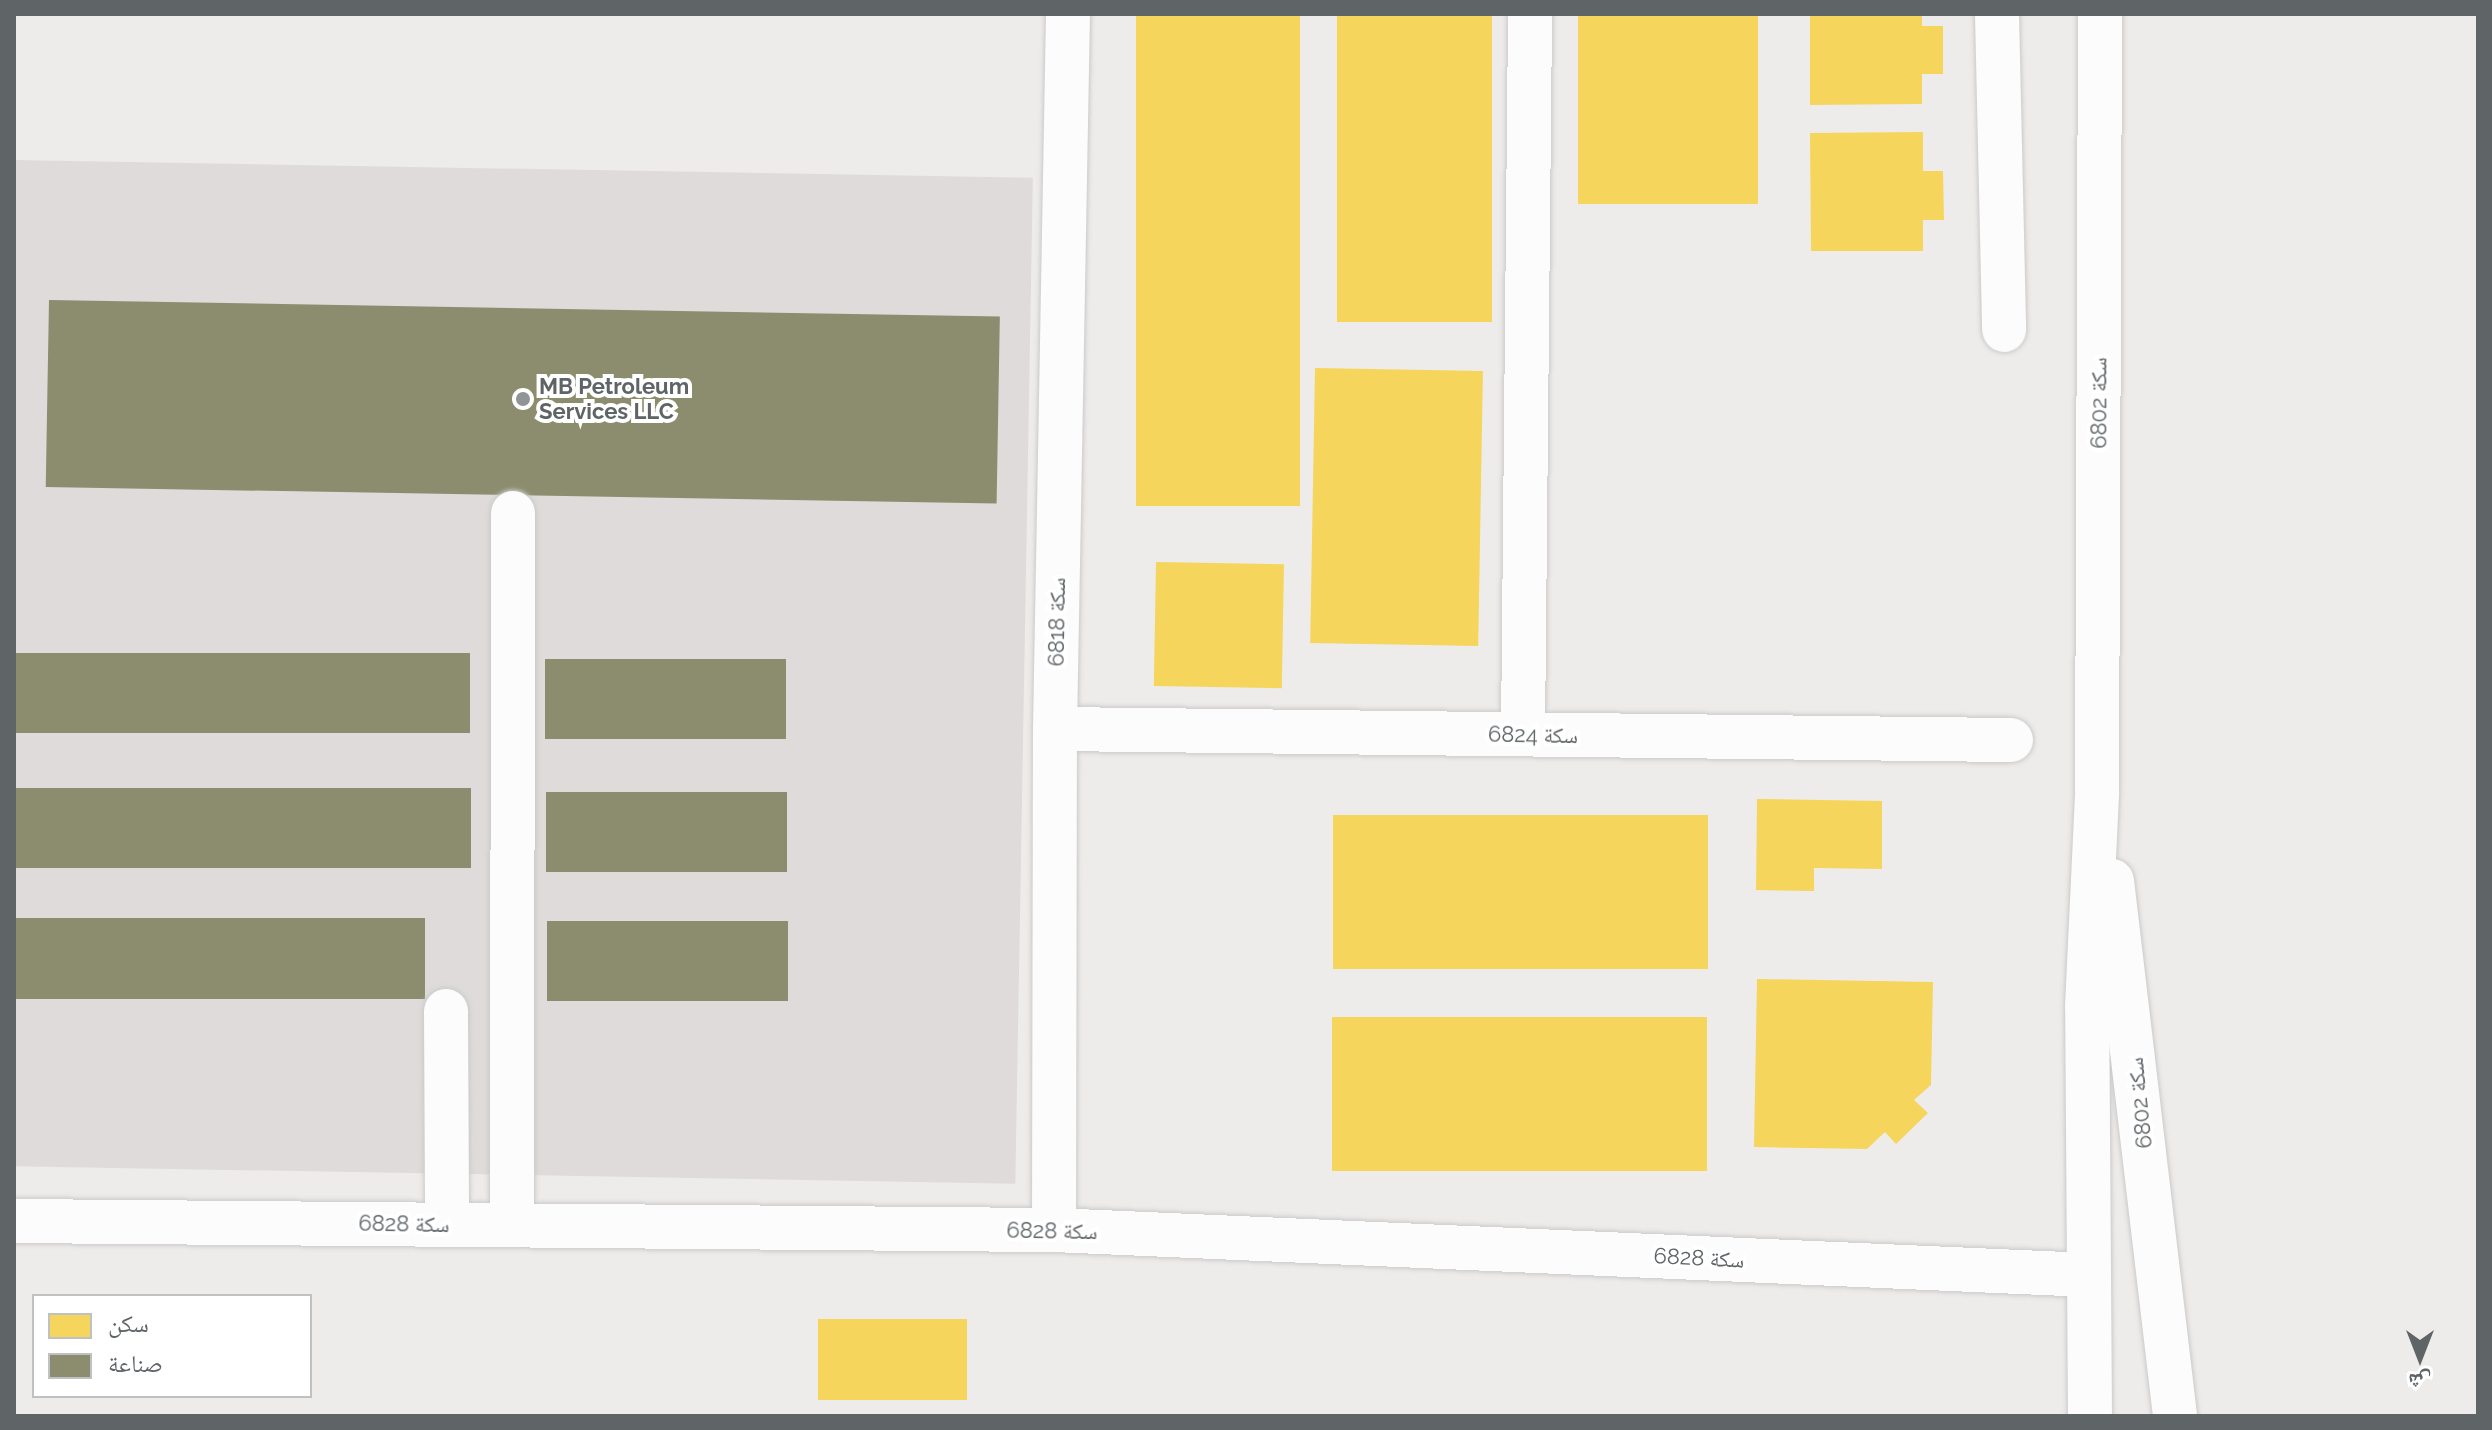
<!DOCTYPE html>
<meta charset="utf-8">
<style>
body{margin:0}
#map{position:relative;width:2492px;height:1430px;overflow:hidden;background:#eeecea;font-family:Raleway,"Noto Naskh Arabic",sans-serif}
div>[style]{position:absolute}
.industrial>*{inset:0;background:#dedbda;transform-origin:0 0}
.homes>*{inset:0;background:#f6d55c;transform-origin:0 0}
.industry>*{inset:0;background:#8c8c6e;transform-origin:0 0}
.roads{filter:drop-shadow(0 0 2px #cbcaca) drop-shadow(0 0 2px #cbcaca)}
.street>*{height:44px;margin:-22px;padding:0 22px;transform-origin:22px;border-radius:22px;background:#fcfcfc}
.secondary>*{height:44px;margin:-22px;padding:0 22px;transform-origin:22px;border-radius:22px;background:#fcfcfc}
.dots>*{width:22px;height:22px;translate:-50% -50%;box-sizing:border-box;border:4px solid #fff;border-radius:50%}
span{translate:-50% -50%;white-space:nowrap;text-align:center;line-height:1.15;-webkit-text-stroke:8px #fff;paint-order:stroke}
.poi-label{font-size:22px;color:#5f6467;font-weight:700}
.left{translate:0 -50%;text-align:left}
.street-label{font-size:22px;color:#5f6467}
.frame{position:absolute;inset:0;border:16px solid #5f6467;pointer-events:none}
.legend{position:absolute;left:32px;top:1294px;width:280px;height:104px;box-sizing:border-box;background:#fff;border:2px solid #bfc1c2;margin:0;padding:10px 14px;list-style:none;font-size:24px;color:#5f6467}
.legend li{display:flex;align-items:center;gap:16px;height:40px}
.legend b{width:40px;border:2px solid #bfc1c2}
.north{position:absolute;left:2380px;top:1318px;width:80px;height:80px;-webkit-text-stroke:6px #fff;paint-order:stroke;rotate:180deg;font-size:22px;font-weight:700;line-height:32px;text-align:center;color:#5f6467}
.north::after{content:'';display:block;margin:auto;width:28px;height:36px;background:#5f6467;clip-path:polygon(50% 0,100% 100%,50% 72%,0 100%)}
</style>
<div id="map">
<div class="industrial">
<div style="left:14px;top:160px;width:1019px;height:1006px;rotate:1deg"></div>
</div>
<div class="homes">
<div style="left:1136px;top:14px;width:164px;height:492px"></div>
<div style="left:1337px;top:14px;width:155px;height:308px"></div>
<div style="left:1578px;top:14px;width:180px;height:190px"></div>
<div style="clip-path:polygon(1810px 14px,1922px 14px,1922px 26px,1943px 26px,1943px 74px,1922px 74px,1922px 104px,1810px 105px)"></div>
<div style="clip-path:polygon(1923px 132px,1923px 171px,1943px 171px,1944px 220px,1923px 220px,1923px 251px,1811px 251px,1810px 133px)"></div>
<div style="left:1315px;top:368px;width:168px;height:275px;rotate:1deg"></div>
<div style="left:1156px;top:562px;width:128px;height:124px;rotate:1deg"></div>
<div style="clip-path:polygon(1757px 799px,1882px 801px,1882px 869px,1814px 868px,1814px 891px,1756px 890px)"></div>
<div style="left:1333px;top:815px;width:375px;height:154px"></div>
<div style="clip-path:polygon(1757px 979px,1933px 982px,1931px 1085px,1914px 1100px,1928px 1113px,1896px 1144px,1885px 1132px,1867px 1149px,1754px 1147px)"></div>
<div style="left:1332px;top:1017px;width:375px;height:154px"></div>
<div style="left:818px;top:1319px;width:149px;height:81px"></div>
</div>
<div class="industry">
<div style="left:49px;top:300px;width:951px;height:187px;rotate:1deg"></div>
<div style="left:14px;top:653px;width:456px;height:80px"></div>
<div style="left:545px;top:659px;width:241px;height:80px"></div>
<div style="left:14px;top:788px;width:457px;height:80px"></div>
<div style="left:546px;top:792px;width:241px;height:80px"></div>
<div style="left:14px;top:918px;width:411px;height:81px"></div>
<div style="left:547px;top:921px;width:241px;height:80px"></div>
</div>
<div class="roads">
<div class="street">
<div style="left:1997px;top:14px;width:316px;rotate:88.7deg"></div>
<div style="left:1055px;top:729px;width:956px;rotate:0.66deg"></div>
<div style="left:1523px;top:734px;width:720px;rotate:-89.44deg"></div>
<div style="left:446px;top:1011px;width:214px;rotate:89.7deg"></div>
<div style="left:14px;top:1221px;width:1040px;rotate:0.5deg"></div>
<div style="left:1054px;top:1230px;width:1036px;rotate:2.49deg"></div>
<div style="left:512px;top:1225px;width:712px;rotate:-89.92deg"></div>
<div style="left:1054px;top:1230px;width:501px;rotate:-89.89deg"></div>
<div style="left:1055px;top:729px;width:715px;rotate:-88.96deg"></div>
</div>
<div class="secondary">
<div style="left:2112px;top:881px;width:539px;rotate:83.28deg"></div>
<div style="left:2090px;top:1416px;width:409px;rotate:-90.4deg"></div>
<div style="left:2087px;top:1007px;width:216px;rotate:-87.3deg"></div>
<div style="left:2097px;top:791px;width:777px;rotate:-89.78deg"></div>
</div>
</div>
<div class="dots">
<div style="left:523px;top:399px;background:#919495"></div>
</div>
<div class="poi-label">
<span class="left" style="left:539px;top:399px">MB Petroleum<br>Services LLC</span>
</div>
<div class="street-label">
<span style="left:2099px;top:403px;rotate:-90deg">سكة 6802</span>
<span style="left:1057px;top:622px;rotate:-89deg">سكة 6818</span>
<span style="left:1533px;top:735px;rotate:1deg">سكة 6824</span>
<span style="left:2140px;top:1103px;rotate:-96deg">سكة 6802</span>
<span style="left:404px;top:1224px;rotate:1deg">سكة 6828</span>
<span style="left:1052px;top:1231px;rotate:1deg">سكة 6828</span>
<span style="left:1699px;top:1258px;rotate:3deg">سكة 6828</span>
</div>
<div class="frame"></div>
<ul class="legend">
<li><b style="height:22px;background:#f6d55c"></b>سكن</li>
<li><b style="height:22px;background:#8c8c6e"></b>صناعة</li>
</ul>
<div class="north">ش</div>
</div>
